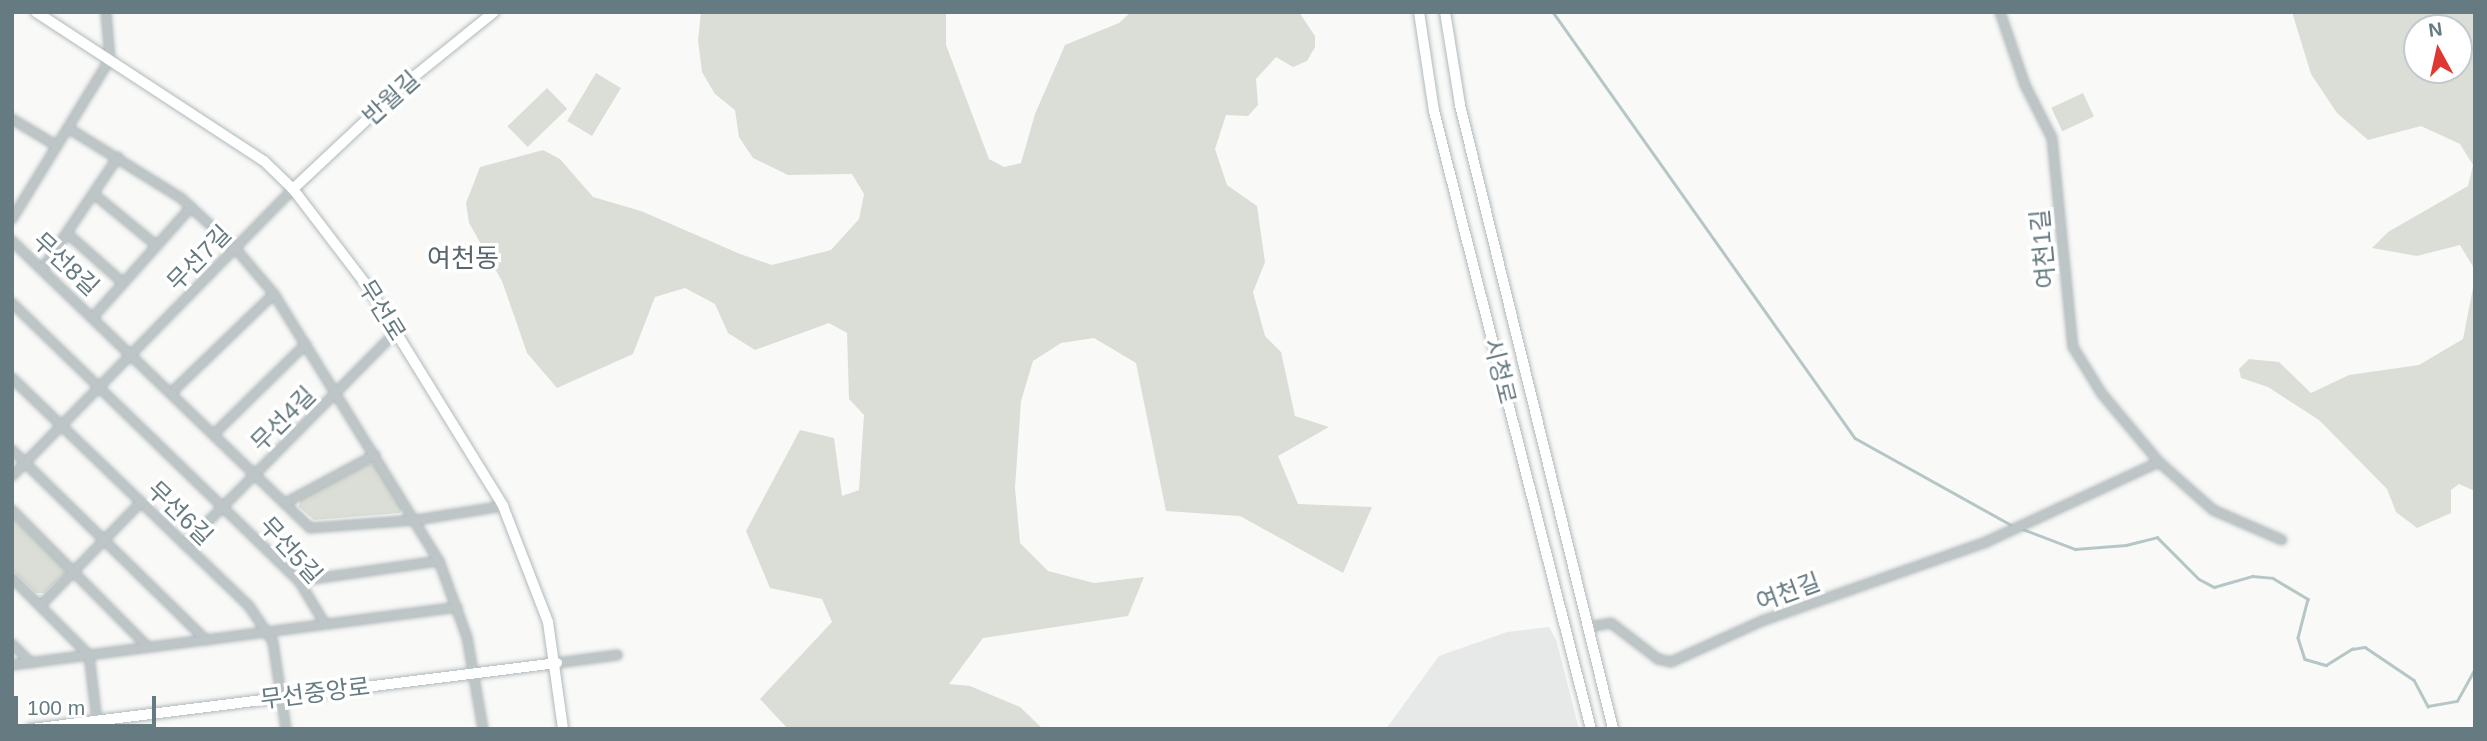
<!DOCTYPE html>
<meta charset="utf-8">
<style>
body{margin:0}
#map{position:relative;width:2487px;height:741px;overflow:hidden;background:#f9f9f7;font-family:Arial,"Noto Sans KR",sans-serif}
div>[style]{position:absolute}
.built>*{inset:0;background:#e7e9e8}
.green>*{inset:0;background:#dbded6;transform-origin:0 0}
.stream>*{height:2.5px;margin:-1.25px;padding:0 1.25px;transform-origin:1.25px;border-radius:1.25px;background:#b6c6c7}
.roads{filter:drop-shadow(0 0 2px #b0b9bc) drop-shadow(0 0 2px #b0b9bc)}
.street>*{height:8px;margin:-4px;padding:0 4px;transform-origin:4px;border-radius:4px;background:#bec5c7}
.secondary>*{height:10px;margin:-5px;padding:0 5px;transform-origin:5px;border-radius:5px;background:#fff}
span{translate:-50% -50%;white-space:nowrap;text-align:center;line-height:1.15;-webkit-text-stroke:7px #fff;paint-order:stroke}
.street-label{font-size:24px;color:#657a81}
.neighbourhood-label{font-size:26px;color:#57676d}
.frame{position:absolute;inset:0;border:14px solid #657a81;pointer-events:none}
.north{position:absolute;left:2403px;top:14px;width:70px;height:70px;box-sizing:border-box;background:#fff;border:2px solid #c1cacd;border-radius:50%;rotate:352deg;font-size:19px;font-weight:700;line-height:28px;text-align:center;color:#657a81}
.north::after{content:'';display:block;margin:auto;width:24px;height:32px;background:#df3732;clip-path:polygon(50% 0,100% 100%,50% 72%,0 100%)}
.scale{position:absolute;left:14px;top:696px;width:142px;height:32px;box-sizing:border-box;border:4px solid #657a81;border-top:0;padding-left:9px;font-size:21px;line-height:24px;white-space:nowrap;color:#657a81;-webkit-text-stroke:5px #fff;paint-order:stroke}
</style>
<div id="map">
<div class="built">
<div style="clip-path:polygon(1549px 627px,1556px 639px,1579px 729px,1386px 729px,1439px 656px,1507px 632px)"></div>
</div>
<div class="green">
<div style="clip-path:polygon(701px 12px,946px 12px,946px 45px,989px 159px,1004px 167px,1021px 163px,1035px 114px,1065px 45px,1119px 23px,1131px 12px,1299px 12px,1315px 36px,1315px 47px,1307px 61px,1293px 67px,1276px 57px,1256px 79px,1258px 105px,1248px 116px,1226px 115px,1215px 149px,1227px 185px,1257px 206px,1265px 262px,1253px 292px,1265px 336px,1281px 352px,1295px 416px,1329px 427px,1278px 456px,1298px 504px,1372px 507px,1343px 573px,1240px 516px,1166px 511px,1136px 363px,1094px 338px,1061px 343px,1033px 361px,1021px 401px,1015px 488px,1020px 543px,1048px 571px,1094px 583px,1144px 577px,1128px 616px,983px 638px,949px 684px,970px 686px,1020px 707px,1043px 729px,788px 729px,760px 699px,832px 622px,822px 599px,770px 588px,746px 531px,800px 430px,834px 438px,842px 496px,859px 490px,864px 415px,849px 399px,847px 333px,829px 323px,755px 350px,728px 333px,715px 304px,685px 288px,655px 297px,633px 354px,557px 388px,527px 353px,502px 281px,469px 223px,466px 203px,480px 167px,543px 150px,560px 159px,593px 197px,641px 211px,740px 254px,772px 265px,831px 250px,859px 219px,864px 194px,852px 174px,788px 175px,753px 158px,739px 137px,735px 110px,715px 94px,702px 72px,698px 40px)"></div>
<div style="clip-path:polygon(evenodd,2292px 12px,2475px 12px,2475px 270px,2460px 245px,2417px 256px,2372px 248px,2388px 232px,2468px 186px,2473px 165px,2460px 144px,2421px 126px,2368px 140px,2337px 113px,2311px 74px,2292px 12px,2417px 28px,2459px 28px,2459px 70px,2417px 70px,2417px 28px)"></div>
<div style="left:596px;top:73px;width:29px;height:56px;rotate:31deg"></div>
<div style="left:547px;top:88px;width:29px;height:55px;rotate:46deg"></div>
<div style="left:2083px;top:93px;width:26px;height:35px;rotate:65deg"></div>
<div style="clip-path:polygon(2475px 278px,2475px 491px,2459px 484px,2451px 490px,2451px 513px,2417px 528px,2396px 512px,2387px 489px,2319px 420px,2268px 387px,2241px 378px,2239px 369px,2249px 359px,2279px 362px,2311px 393px,2349px 375px,2419px 365px,2463px 339px)"></div>
<div style="clip-path:polygon(368px 464px,376px 465px,402px 507px,400px 513px,314px 520px,299px 507px,300px 499px)"></div>
<div style="clip-path:polygon(12px 517px,64px 566px,65px 573px,44px 593px,36px 593px,12px 570px)"></div>
</div>
<div class="stream">
<div style="left:1553px;top:12px;width:522px;rotate:54.67deg"></div>
<div style="left:1855px;top:438px;width:181px;rotate:29.1deg"></div>
<div style="left:2020px;top:528px;width:59px;rotate:20.9deg"></div>
<div style="left:2075px;top:549px;width:51px;rotate:-4.5deg"></div>
<div style="left:2126px;top:545px;width:32px;rotate:-14deg"></div>
<div style="left:2157px;top:537px;width:59px;rotate:45deg"></div>
<div style="left:2199px;top:579px;width:17px;rotate:28deg"></div>
<div style="left:2214px;top:587px;width:40px;rotate:-16deg"></div>
<div style="left:2252px;top:576px;width:21px;rotate:5deg"></div>
<div style="left:2273px;top:578px;width:41px;rotate:31deg"></div>
<div style="left:2308px;top:599px;width:40px;rotate:104.4deg"></div>
<div style="left:2298px;top:638px;width:22px;rotate:72deg"></div>
<div style="left:2305px;top:659px;width:22px;rotate:16deg"></div>
<div style="left:2326px;top:665px;width:31px;rotate:-32deg"></div>
<div style="left:2352px;top:649px;width:13px;rotate:-9deg"></div>
<div style="left:2365px;top:647px;width:59px;rotate:34deg"></div>
<div style="left:2414px;top:680px;width:30px;rotate:62deg"></div>
<div style="left:2428px;top:706px;width:29px;rotate:-10deg"></div>
<div style="left:2457px;top:701px;width:37px;rotate:-61deg"></div>
</div>
<div class="roads">
<div class="street">
<div style="left:2000px;top:12px;width:77px;rotate:71.1deg"></div>
<div style="left:2025px;top:85px;width:59px;rotate:63deg"></div>
<div style="left:2052px;top:138px;width:210px;rotate:84.3deg"></div>
<div style="left:2073px;top:347px;width:55px;rotate:58.3deg"></div>
<div style="left:2102px;top:394px;width:89px;rotate:50deg"></div>
<div style="left:12px;top:119px;width:52px;rotate:31deg"></div>
<div style="left:68px;top:128px;width:133px;rotate:31.8deg"></div>
<div style="left:181px;top:198px;width:74px;rotate:42.8deg"></div>
<div style="left:235px;top:248px;width:60px;rotate:49.7deg"></div>
<div style="left:274px;top:294px;width:314px;rotate:58.3deg"></div>
<div style="left:439px;top:561px;width:81px;rotate:69.8deg"></div>
<div style="left:467px;top:637px;width:93px;rotate:80.1deg"></div>
<div style="left:95px;top:195px;width:80px;rotate:39.4deg"></div>
<div style="left:12px;top:219px;width:188px;rotate:-58.5deg"></div>
<div style="left:110px;top:59px;width:47px;rotate:-94.9deg"></div>
<div style="left:69px;top:235px;width:72px;rotate:41.6deg"></div>
<div style="left:12px;top:241px;width:414px;rotate:43.9deg"></div>
<div style="left:310px;top:528px;width:106px;rotate:-4.3deg"></div>
<div style="left:416px;top:520px;width:88px;rotate:-9.1deg"></div>
<div style="left:43px;top:268px;width:134px;rotate:-56deg"></div>
<div style="left:12px;top:303px;width:400px;rotate:44.1deg"></div>
<div style="left:299px;top:581px;width:50px;rotate:58.8deg"></div>
<div style="left:94px;top:316px;width:146px;rotate:-48.3deg"></div>
<div style="left:12px;top:378px;width:329px;rotate:43.9deg"></div>
<div style="left:249px;top:606px;width:43px;rotate:56.3deg"></div>
<div style="left:273px;top:642px;width:88px;rotate:81.5deg"></div>
<div style="left:172px;top:392px;width:141px;rotate:-43.9deg"></div>
<div style="left:215px;top:433px;width:127px;rotate:-44.4deg"></div>
<div style="left:12px;top:450px;width:272px;rotate:44.4deg"></div>
<div style="left:12px;top:476px;width:402px;rotate:-45.6deg"></div>
<div style="left:287px;top:502px;width:100px;rotate:-28.1deg"></div>
<div style="left:12px;top:510px;width:193px;rotate:45.2deg"></div>
<div style="left:185px;top:545px;width:300px;rotate:-45.3deg"></div>
<div style="left:12px;top:578px;width:109px;rotate:45deg"></div>
<div style="left:89px;top:655px;width:75px;rotate:83.1deg"></div>
<div style="left:299px;top:581px;width:141px;rotate:-8.1deg"></div>
<div style="left:41px;top:605px;width:144px;rotate:-45.8deg"></div>
<div style="left:1589px;top:627px;width:22px;rotate:-10deg"></div>
<div style="left:1611px;top:623px;width:59px;rotate:37.5deg"></div>
<div style="left:1658px;top:659px;width:13px;rotate:13deg"></div>
<div style="left:1671px;top:662px;width:100px;rotate:-24.3deg"></div>
<div style="left:1762px;top:621px;width:238px;rotate:-19.4deg"></div>
<div style="left:1986px;top:542px;width:191px;rotate:-24.8deg"></div>
<div style="left:2159px;top:462px;width:72px;rotate:41.6deg"></div>
<div style="left:2213px;top:510px;width:75px;rotate:23.5deg"></div>
<div style="left:12px;top:644px;width:27px;rotate:45deg"></div>
<div style="left:557px;top:663px;width:61px;rotate:-7.6deg"></div>
<div style="left:12px;top:665px;width:449px;rotate:-7.4deg"></div>
</div>
<div class="secondary">
<div style="left:36px;top:12px;width:272px;rotate:33.2deg"></div>
<div style="left:264px;top:161px;width:40px;rotate:44deg"></div>
<div style="left:293px;top:189px;width:123px;rotate:52.6deg"></div>
<div style="left:368px;top:287px;width:257px;rotate:58.3deg"></div>
<div style="left:503px;top:506px;width:124px;rotate:68.8deg"></div>
<div style="left:548px;top:622px;width:108px;rotate:82deg"></div>
<div style="left:1419px;top:12px;width:100px;rotate:81.4deg"></div>
<div style="left:1434px;top:111px;width:638px;rotate:75.75deg"></div>
<div style="left:1445px;top:12px;width:94px;rotate:80.8deg"></div>
<div style="left:1460px;top:105px;width:642px;rotate:76.22deg"></div>
<div style="left:293px;top:189px;width:155px;rotate:-43.2deg"></div>
<div style="left:406px;top:83px;width:113px;rotate:-38.9deg"></div>
<div style="left:31px;top:729px;width:530px;rotate:-7.15deg"></div>
</div>
</div>
<div class="street-label">
<span style="left:391px;top:98px;rotate:-42deg">반월길</span>
<span style="left:2043px;top:249px;rotate:-95deg">여천1길</span>
<span style="left:199px;top:258px;rotate:-46deg">무선7길</span>
<span style="left:66px;top:264px;rotate:43deg">무선8길</span>
<span style="left:382px;top:310px;rotate:58deg">무선로</span>
<span style="left:1500px;top:371px;rotate:76deg">시청로</span>
<span style="left:283px;top:419px;rotate:-45deg">무선4길</span>
<span style="left:180px;top:513px;rotate:44deg">무선6길</span>
<span style="left:291px;top:550px;rotate:48deg">무선5길</span>
<span style="left:1788px;top:592px;rotate:-20deg">여천길</span>
<span style="left:315px;top:693px;rotate:-7deg">무선중앙로</span>
</div>
<div class="neighbourhood-label">
<span style="left:463px;top:259px">여천동</span>
</div>
<div class="frame"></div>
<div class="north">N</div>
<div class="scale">100 m</div>
</div>
